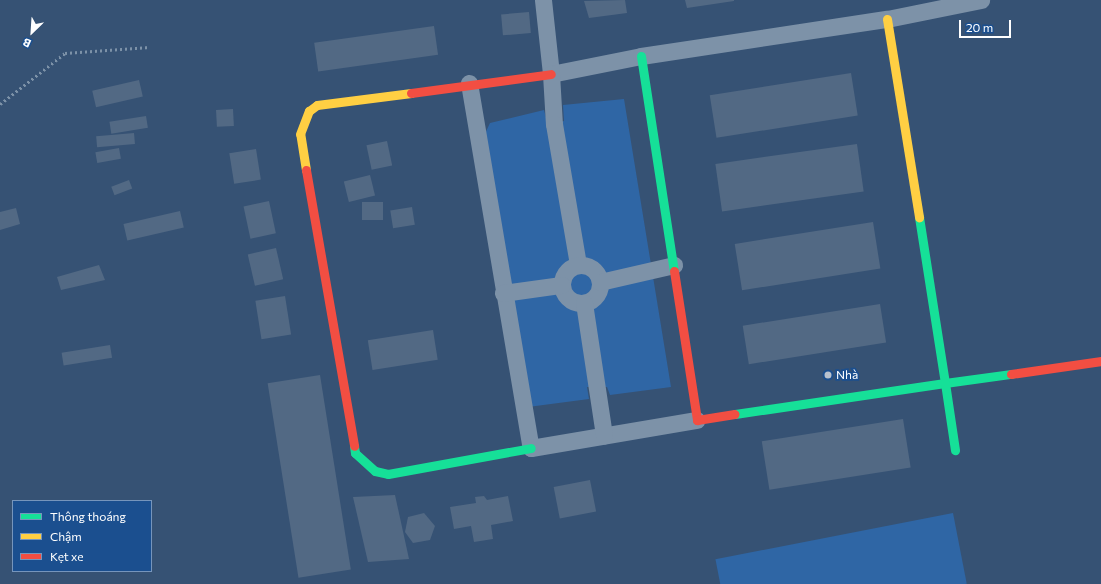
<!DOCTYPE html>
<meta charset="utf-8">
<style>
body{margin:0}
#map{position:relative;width:1101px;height:584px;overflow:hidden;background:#365274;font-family:Commissioner,sans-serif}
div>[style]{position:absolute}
.green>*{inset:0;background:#2f66a5;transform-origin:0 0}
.building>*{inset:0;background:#526984;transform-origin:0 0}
.path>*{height:2.5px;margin-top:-1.25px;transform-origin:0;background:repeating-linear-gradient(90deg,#7d92a8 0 2px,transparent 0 5px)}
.street>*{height:17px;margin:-8.5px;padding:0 8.5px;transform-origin:8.5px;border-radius:8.5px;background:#7d92a8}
.street>.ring{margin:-8.5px;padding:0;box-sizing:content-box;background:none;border:17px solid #7d92a8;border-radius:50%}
.fast>*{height:9px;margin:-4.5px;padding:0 4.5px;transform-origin:4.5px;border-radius:4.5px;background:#16e098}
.slow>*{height:9px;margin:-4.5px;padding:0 4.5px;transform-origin:4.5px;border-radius:4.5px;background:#ffcf43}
.jam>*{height:9px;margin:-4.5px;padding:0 4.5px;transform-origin:4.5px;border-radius:4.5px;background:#f24e42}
.dots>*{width:11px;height:11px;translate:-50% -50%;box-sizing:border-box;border:2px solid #1b4f8f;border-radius:50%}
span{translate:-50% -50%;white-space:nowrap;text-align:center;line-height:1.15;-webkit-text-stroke:3.5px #1b4f8f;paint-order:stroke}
.poi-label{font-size:12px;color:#fff}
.left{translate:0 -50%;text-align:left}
.legend{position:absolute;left:12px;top:500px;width:140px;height:72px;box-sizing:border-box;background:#1b4f8f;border:1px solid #7695bc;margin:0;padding:5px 7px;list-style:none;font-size:12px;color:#fff}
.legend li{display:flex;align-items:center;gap:8px;height:20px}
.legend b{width:20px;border:1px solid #7695bc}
.north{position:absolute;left:12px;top:12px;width:40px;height:40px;-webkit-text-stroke:3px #1b4f8f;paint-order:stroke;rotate:205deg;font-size:11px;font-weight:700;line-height:16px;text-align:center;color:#fff}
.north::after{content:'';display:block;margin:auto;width:14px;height:18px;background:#fff;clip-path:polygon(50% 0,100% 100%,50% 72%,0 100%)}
.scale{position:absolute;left:959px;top:20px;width:52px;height:18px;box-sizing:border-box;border:2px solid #fff;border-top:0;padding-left:5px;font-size:12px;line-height:14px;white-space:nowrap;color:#fff;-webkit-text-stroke:3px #1b4f8f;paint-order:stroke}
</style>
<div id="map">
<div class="green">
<div style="clip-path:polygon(624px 99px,671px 387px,610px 395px,607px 387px,587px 387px,589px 399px,528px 407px,482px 140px,490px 123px,544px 110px,548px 125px,564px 121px,563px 105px)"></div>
<div style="left:953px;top:513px;width:72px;height:242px;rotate:79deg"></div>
</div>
<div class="building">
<div style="clip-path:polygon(625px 0,627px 13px,589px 18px,584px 1px)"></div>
<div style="clip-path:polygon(685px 0,734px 0,734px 1px,687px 8px)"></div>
<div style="left:529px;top:12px;width:21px;height:28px;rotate:85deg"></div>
<div style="left:434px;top:26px;width:29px;height:121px;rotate:82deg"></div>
<div style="left:851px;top:73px;width:43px;height:143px;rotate:81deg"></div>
<div style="left:139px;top:80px;width:17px;height:48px;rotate:77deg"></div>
<div style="left:233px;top:109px;width:17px;height:17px;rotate:87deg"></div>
<div style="left:146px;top:116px;width:12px;height:37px;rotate:81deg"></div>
<div style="left:134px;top:133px;width:11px;height:38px;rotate:85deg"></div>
<div style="left:387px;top:141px;width:25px;height:21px;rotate:78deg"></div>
<div style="left:857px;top:144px;width:48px;height:143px;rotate:82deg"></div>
<div style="left:119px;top:148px;width:11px;height:24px;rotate:80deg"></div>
<div style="left:256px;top:149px;width:31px;height:27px;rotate:81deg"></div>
<div style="left:370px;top:175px;width:21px;height:27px;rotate:76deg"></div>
<div style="left:129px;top:180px;width:9px;height:19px;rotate:69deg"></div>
<div style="left:269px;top:201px;width:33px;height:26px;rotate:78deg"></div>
<div style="left:383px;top:202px;width:18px;height:21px;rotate:90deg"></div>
<div style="left:412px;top:207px;width:18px;height:22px;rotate:81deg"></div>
<div style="clip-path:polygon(16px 208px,20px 224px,0 230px,0 212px)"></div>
<div style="left:180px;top:211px;width:17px;height:58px;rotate:77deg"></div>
<div style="left:873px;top:222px;width:47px;height:140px;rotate:81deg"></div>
<div style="left:276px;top:248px;width:32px;height:29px;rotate:77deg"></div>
<div style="clip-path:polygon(99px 265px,105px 280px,61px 290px,57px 277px)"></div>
<div style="left:285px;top:296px;width:39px;height:30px;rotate:81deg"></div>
<div style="left:880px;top:304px;width:39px;height:139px;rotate:81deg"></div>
<div style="left:433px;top:330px;width:30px;height:66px;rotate:81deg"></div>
<div style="left:110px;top:345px;width:13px;height:49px;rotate:81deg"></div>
<div style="left:320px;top:375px;width:197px;height:53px;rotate:81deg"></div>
<div style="left:903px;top:419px;width:49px;height:143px;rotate:81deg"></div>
<div style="left:590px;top:480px;width:32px;height:37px;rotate:79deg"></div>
<div style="clip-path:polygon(395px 495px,409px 559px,368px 562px,353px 497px)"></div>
<div style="clip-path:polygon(484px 496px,487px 500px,508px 496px,513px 521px,491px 525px,493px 539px,474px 542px,471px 526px,454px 529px,450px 507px,476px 503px,475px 497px)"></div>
<div style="clip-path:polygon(424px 513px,435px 526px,430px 540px,413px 543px,405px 532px,408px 517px)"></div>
</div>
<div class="path">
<div style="left:0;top:104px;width:83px;rotate:-38.1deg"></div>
<div style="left:65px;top:53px;width:85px;rotate:-4deg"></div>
</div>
<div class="street">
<div style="left:543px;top:0;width:74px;rotate:83.8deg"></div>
<div style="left:551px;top:74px;width:92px;rotate:-11.3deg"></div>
<div style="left:641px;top:56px;width:249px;rotate:-8.6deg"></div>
<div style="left:887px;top:19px;width:96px;rotate:-11.4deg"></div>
<div style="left:551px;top:74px;width:50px;rotate:86.6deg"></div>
<div style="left:554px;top:124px;width:142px;rotate:80.3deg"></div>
<div style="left:469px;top:83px;width:370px;rotate:80.4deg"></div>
<div style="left:531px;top:448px;width:168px;rotate:-9.6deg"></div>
<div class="ring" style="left:562px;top:265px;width:21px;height:21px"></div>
<div style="left:600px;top:282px;width:76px;rotate:-12.9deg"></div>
<div style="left:503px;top:293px;width:59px;rotate:-7.9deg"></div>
<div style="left:584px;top:303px;width:134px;rotate:81.4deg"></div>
</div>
<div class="fast">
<div style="left:641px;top:56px;width:218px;rotate:81.3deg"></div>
<div style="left:919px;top:217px;width:168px;rotate:81.1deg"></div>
<div style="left:945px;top:383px;width:67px;rotate:-7.8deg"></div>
<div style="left:735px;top:414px;width:212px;rotate:-8.4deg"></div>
<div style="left:945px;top:383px;width:68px;rotate:81.5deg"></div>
<div style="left:354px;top:446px;width:7px;rotate:82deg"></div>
<div style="left:355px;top:453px;width:27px;rotate:42deg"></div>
<div style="left:375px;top:471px;width:13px;rotate:13deg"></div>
<div style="left:388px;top:474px;width:145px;rotate:-10.3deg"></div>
</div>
<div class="slow">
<div style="left:887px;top:19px;width:201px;rotate:80.8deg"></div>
<div style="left:306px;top:170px;width:36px;rotate:-99deg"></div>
<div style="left:300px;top:134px;width:25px;rotate:-69deg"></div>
<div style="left:309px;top:111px;width:10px;rotate:-37deg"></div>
<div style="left:317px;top:105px;width:95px;rotate:-7.3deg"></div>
</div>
<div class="jam">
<div style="left:411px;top:93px;width:141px;rotate:-7.7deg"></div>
<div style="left:306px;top:170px;width:280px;rotate:80.1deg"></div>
<div style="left:674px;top:271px;width:151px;rotate:81.2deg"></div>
<div style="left:697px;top:420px;width:38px;rotate:-9deg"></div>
<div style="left:1011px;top:374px;width:91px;rotate:-8.2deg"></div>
</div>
<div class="dots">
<div style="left:828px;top:375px;background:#b9c2ce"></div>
</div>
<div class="poi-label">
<span class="left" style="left:836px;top:375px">Nhà</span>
</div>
<ul class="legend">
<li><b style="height:5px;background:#16e098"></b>Thông thoáng</li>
<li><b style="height:5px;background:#ffcf43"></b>Chậm</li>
<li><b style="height:5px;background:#f24e42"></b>Kẹt xe</li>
</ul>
<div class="north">B</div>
<div class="scale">20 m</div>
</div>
